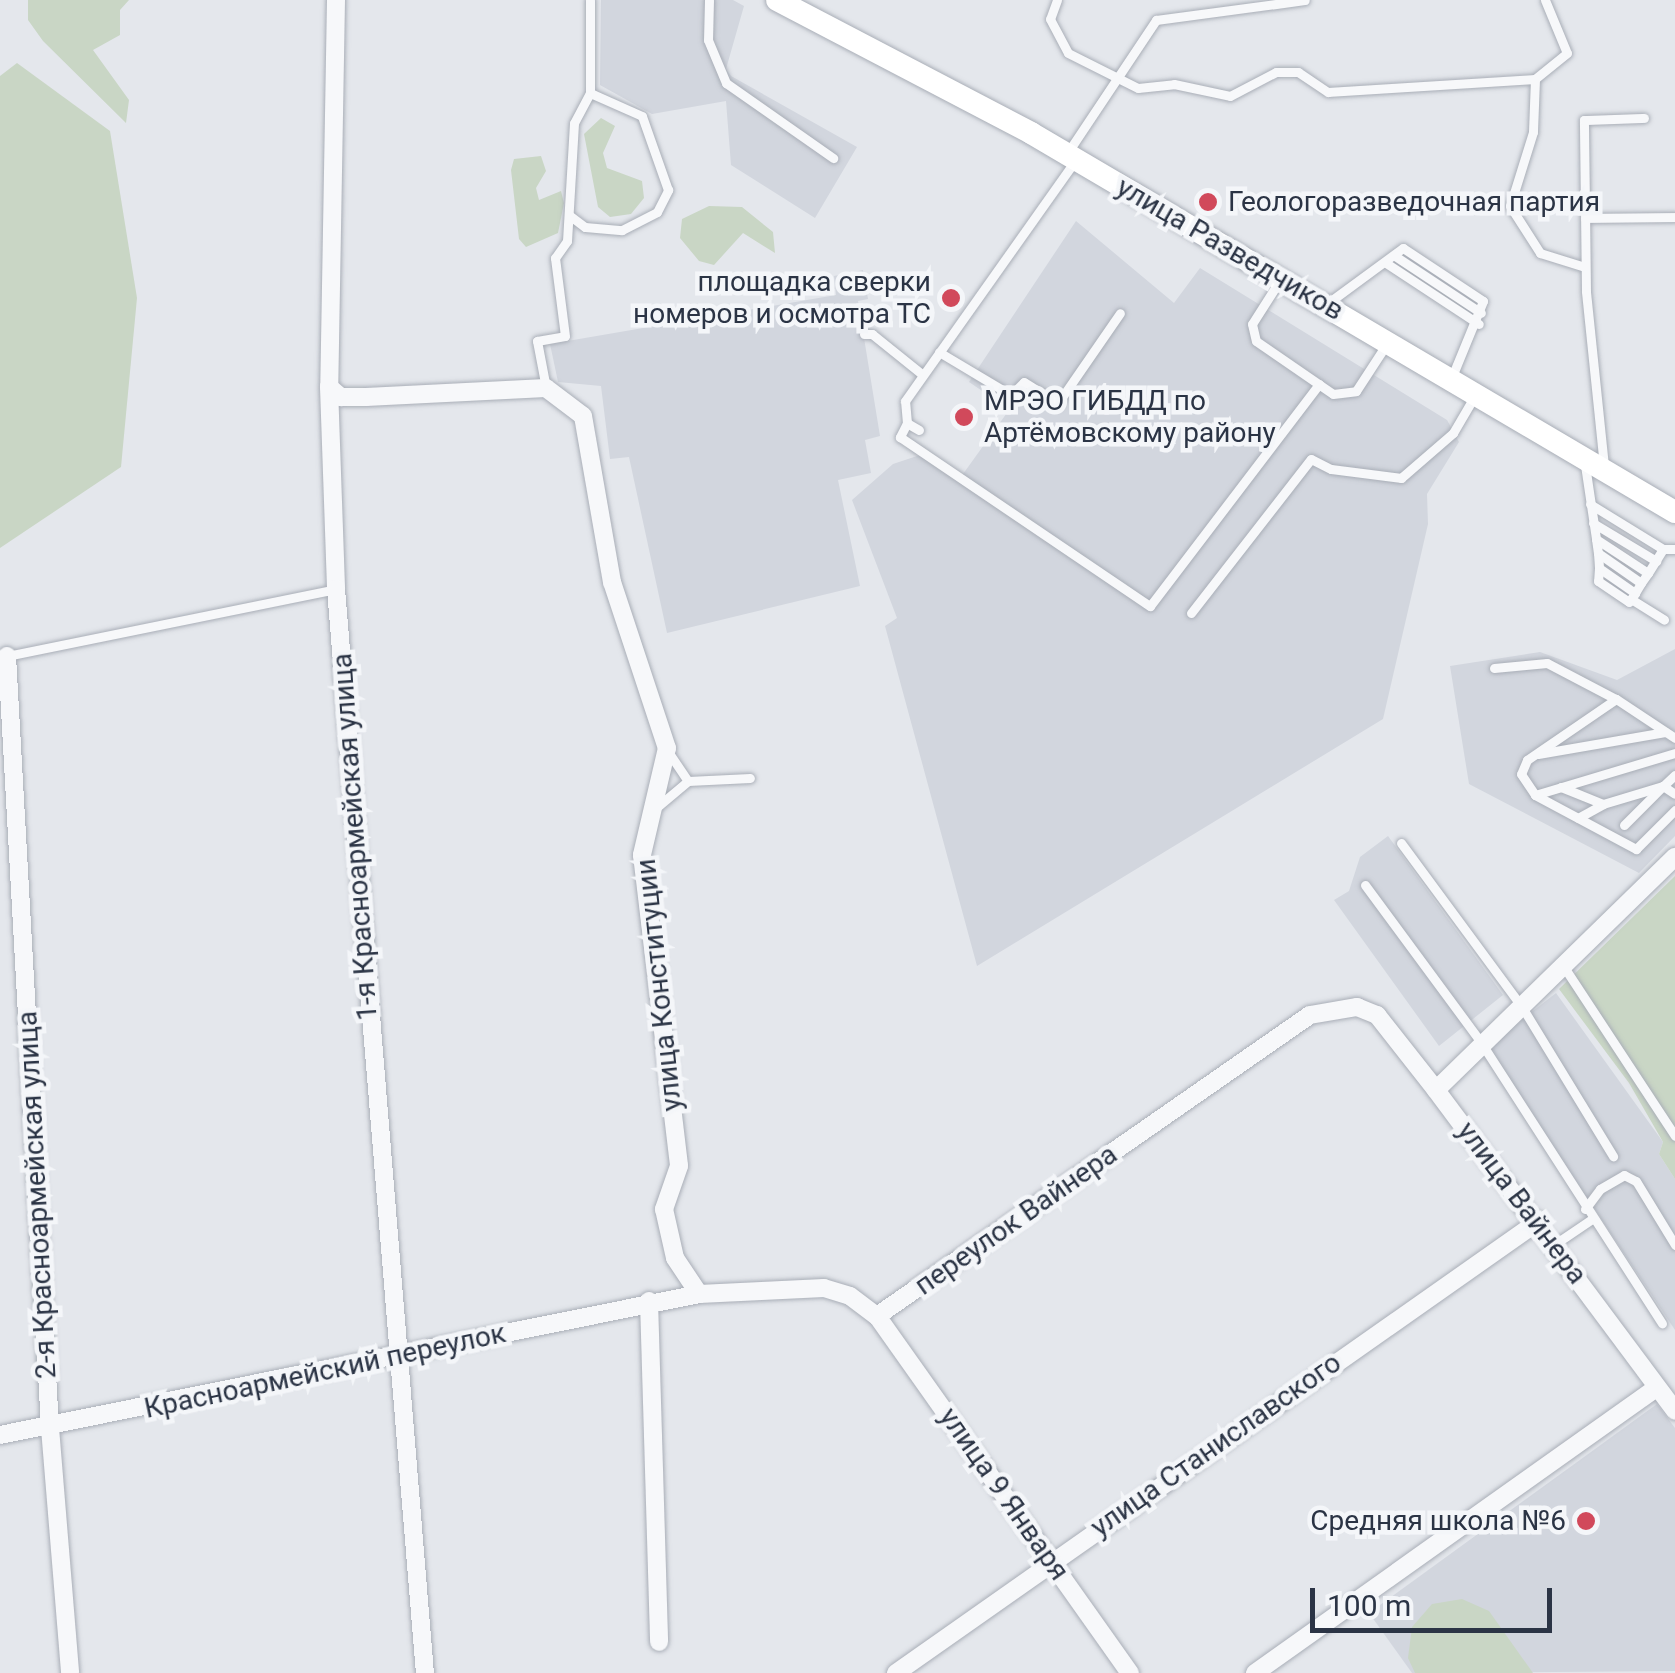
<!DOCTYPE html>
<meta charset="utf-8">
<style>
body{margin:0}
#map{position:relative;width:1675px;height:1673px;overflow:hidden;background:#e4e7ec;font-family:Roboto,sans-serif}
div>[style]{position:absolute}
.built>*{inset:0;background:#d2d6de}
.green>*{inset:0;background:#c9d6c5}
.roads{filter:drop-shadow(0 0 2px #a9aeb7) drop-shadow(0 0 2px #a9aeb7)}
.service>*{height:9px;margin:-4.5px;padding:0 4.5px;transform-origin:4.5px;border-radius:4.5px;background:#f7f8fa}
.minor>*{height:18px;margin:-9px;padding:0 9px;transform-origin:9px;border-radius:9px;background:#f7f8fa}
.secondary>*{height:22px;margin:-11px;padding:0 11px;transform-origin:11px;border-radius:11px;background:#fff}
.dots>*{width:28px;height:28px;translate:-50% -50%;box-sizing:border-box;border:5px solid #f4f6f9;border-radius:50%}
span{translate:-50% -50%;white-space:nowrap;text-align:center;line-height:1.15;-webkit-text-stroke:9px #f4f6f9;paint-order:stroke}
.poi-label{font-size:28px;color:#2b3445}
.left{translate:0 -50%;text-align:left}
.right{translate:-100% -50%;text-align:right}
.street-label{font-size:28px;color:#2b3445}
.scale{position:absolute;left:1310px;top:1588px;width:242px;height:45px;box-sizing:border-box;border:5px solid #2b3445;border-top:0;padding-left:12px;font-size:30px;line-height:35px;white-space:nowrap;color:#2b3445;-webkit-text-stroke:8px #f4f6f9;paint-order:stroke}
</style>
<div id="map">
<div class="built">
<div style="clip-path:polygon(601px 0,733px 0,744px 6px,726px 69px,731px 76px,857px 147px,815px 218px,731px 165px,726px 101px,652px 114px,600px 85px)"></div>
<div style="clip-path:polygon(1076px 221px,1174px 303px,1200px 268px,1447px 420px,1459px 442px,1427px 494px,1428px 524px,1383px 719px,977px 966px,885px 626px,897px 618px,852px 500px,893px 464px,920px 455px,958px 481px,1019px 396px,1006px 407px,969px 382px)"></div>
<div style="clip-path:polygon(863px 270px,868px 299px,858px 301px,880px 436px,865px 440px,871px 473px,838px 480px,860px 586px,667px 633px,629px 457px,610px 459px,601px 386px,558px 382px,550px 344px,836px 295px,834px 276px)"></div>
<div style="clip-path:polygon(1675px 649px,1675px 836px,1639px 873px,1469px 784px,1450px 666px,1540px 652px,1617px 680px)"></div>
<div style="clip-path:polygon(1388px 836px,1503px 995px,1439px 1046px,1334px 900px,1349px 891px,1360px 857px)"></div>
<div style="clip-path:polygon(1556px 993px,1663px 1142px,1659px 1154px,1675px 1179px,1675px 1330px,1487px 1047px)"></div>
<div style="clip-path:polygon(1657px 1404px,1675px 1428px,1675px 1671px,1412px 1673px,1369px 1613px)"></div>
</div>
<div class="green">
<div style="clip-path:polygon(28px 0,129px 0,120px 10px,120px 35px,93px 50px,129px 100px,126px 123px,43px 41px,28px 20px)"></div>
<div style="clip-path:polygon(17px 63px,110px 131px,137px 298px,121px 467px,0 548px,0 76px)"></div>
<div style="clip-path:polygon(601px 118px,615px 126px,603px 153px,607px 168px,642px 181px,644px 198px,631px 214px,610px 217px,598px 207px,584px 134px)"></div>
<div style="clip-path:polygon(541px 156px,546px 171px,536px 188px,539px 200px,561px 191px,564px 203px,558px 233px,526px 247px,519px 239px,511px 170px,514px 159px)"></div>
<div style="clip-path:polygon(709px 206px,742px 207px,773px 232px,775px 253px,743px 233px,714px 265px,699px 261px,680px 238px,682px 219px)"></div>
<div style="clip-path:polygon(1675px 876px,1675px 1179px,1659px 1154px,1663px 1142px,1629px 1083px,1559px 989px)"></div>
<div style="clip-path:polygon(1462px 1599px,1489px 1611px,1533px 1673px,1415px 1673px,1408px 1658px,1412px 1627px,1432px 1604px)"></div>
</div>
<div class="roads">
<div class="service">
<div style="left:709px;top:0;width:40px;rotate:91.4deg"></div>
<div style="left:708px;top:40px;width:47px;rotate:67.3deg"></div>
<div style="left:726px;top:83px;width:131px;rotate:35deg"></div>
<div style="left:1057px;top:0;width:20px;rotate:110deg"></div>
<div style="left:1050px;top:19px;width:38px;rotate:62deg"></div>
<div style="left:1068px;top:53px;width:78px;rotate:26.6deg"></div>
<div style="left:1138px;top:88px;width:36px;rotate:-6deg"></div>
<div style="left:1174px;top:84px;width:57px;rotate:12.1deg"></div>
<div style="left:1230px;top:96px;width:52px;rotate:-27.6deg"></div>
<div style="left:1276px;top:72px;width:22px"></div>
<div style="left:1298px;top:72px;width:36px;rotate:34deg"></div>
<div style="left:1328px;top:92px;width:207px;rotate:-3.6deg"></div>
<div style="left:1545px;top:0;width:57px;rotate:67.5deg"></div>
<div style="left:1567px;top:53px;width:41px;rotate:140.9deg"></div>
<div style="left:1535px;top:79px;width:53px;rotate:92.2deg"></div>
<div style="left:1533px;top:132px;width:77px;rotate:107.3deg"></div>
<div style="left:1510px;top:206px;width:56px;rotate:57.4deg"></div>
<div style="left:1540px;top:253px;width:47px;rotate:17.3deg"></div>
<div style="left:1068px;top:152px;width:159px;rotate:-56.3deg"></div>
<div style="left:1156px;top:20px;width:150px;rotate:-7.6deg"></div>
<div style="left:569px;top:215px;width:20px;rotate:37deg"></div>
<div style="left:585px;top:227px;width:37px;rotate:5deg"></div>
<div style="left:622px;top:230px;width:39px;rotate:-27deg"></div>
<div style="left:657px;top:212px;width:25px;rotate:-63deg"></div>
<div style="left:668px;top:190px;width:78px;rotate:-109.4deg"></div>
<div style="left:642px;top:116px;width:57px;rotate:-156.1deg"></div>
<div style="left:1585px;top:218px;width:90px;rotate:-0.6deg"></div>
<div style="left:1395px;top:256px;width:103px;rotate:33.5deg"></div>
<div style="left:1386px;top:263px;width:111px;rotate:33.3deg"></div>
<div style="left:1280px;top:280px;width:52px;rotate:122.5deg"></div>
<div style="left:1252px;top:324px;width:17px;rotate:77deg"></div>
<div style="left:1256px;top:341px;width:93px;rotate:34.5deg"></div>
<div style="left:1333px;top:394px;width:23px;rotate:-7deg"></div>
<div style="left:1356px;top:391px;width:59px;rotate:-56.9deg"></div>
<div style="left:1328px;top:303px;width:93px;rotate:-36.3deg"></div>
<div style="left:1403px;top:248px;width:96px;rotate:33.5deg"></div>
<div style="left:1483px;top:301px;width:84px;rotate:112.3deg"></div>
<div style="left:864px;top:334px;width:8px"></div>
<div style="left:872px;top:334px;width:65px;rotate:38.8deg"></div>
<div style="left:939px;top:352px;width:84px;rotate:30.8deg"></div>
<div style="left:1011px;top:395px;width:18px;rotate:-45deg"></div>
<div style="left:1024px;top:382px;width:40px;rotate:32deg"></div>
<div style="left:1058px;top:403px;width:109px;rotate:-55.4deg"></div>
<div style="left:546px;top:388px;width:48px;rotate:-100.8deg"></div>
<div style="left:537px;top:341px;width:28px;rotate:-10deg"></div>
<div style="left:565px;top:336px;width:79px;rotate:-97.3deg"></div>
<div style="left:555px;top:258px;width:21px;rotate:-55deg"></div>
<div style="left:567px;top:241px;width:118px;rotate:-86.6deg"></div>
<div style="left:574px;top:123px;width:34px;rotate:-62deg"></div>
<div style="left:590px;top:93px;width:93px;rotate:-90deg"></div>
<div style="left:907px;top:423px;width:16px;rotate:117deg"></div>
<div style="left:900px;top:437px;width:302px;rotate:34.1deg"></div>
<div style="left:1150px;top:606px;width:279px;rotate:-52.7deg"></div>
<div style="left:919px;top:430px;width:14px;rotate:-150deg"></div>
<div style="left:907px;top:423px;width:22px;rotate:-95deg"></div>
<div style="left:905px;top:401px;width:293px;rotate:-54.7deg"></div>
<div style="left:1585px;top:465px;width:75px;rotate:81.5deg"></div>
<div style="left:1596px;top:539px;width:62px;rotate:33.2deg"></div>
<div style="left:1648px;top:573px;width:28px;rotate:-58deg"></div>
<div style="left:1663px;top:549px;width:12px"></div>
<div style="left:1604px;top:466px;width:176px;rotate:-95.9deg"></div>
<div style="left:1586px;top:291px;width:171px;rotate:-90.7deg"></div>
<div style="left:1584px;top:120px;width:60px;rotate:-1.9deg"></div>
<div style="left:1590px;top:504px;width:86px;rotate:31.7deg"></div>
<div style="left:1593px;top:523px;width:74px;rotate:31.1deg"></div>
<div style="left:1596px;top:539px;width:14px;rotate:82deg"></div>
<div style="left:1598px;top:553px;width:52px;rotate:34.9deg"></div>
<div style="left:1641px;top:583px;width:12px;rotate:-55deg"></div>
<div style="left:1598px;top:553px;width:15px;rotate:86deg"></div>
<div style="left:1599px;top:568px;width:44px;rotate:34.8deg"></div>
<div style="left:1635px;top:593px;width:12px;rotate:-59deg"></div>
<div style="left:1599px;top:568px;width:13px;rotate:94deg"></div>
<div style="left:1598px;top:581px;width:37px;rotate:34deg"></div>
<div style="left:1629px;top:602px;width:11px;rotate:-56deg"></div>
<div style="left:1631px;top:599px;width:39px;rotate:32deg"></div>
<div style="left:1191px;top:613px;width:195px;rotate:-52.1deg"></div>
<div style="left:1311px;top:459px;width:22px;rotate:27deg"></div>
<div style="left:1331px;top:469px;width:71px;rotate:7.3deg"></div>
<div style="left:1401px;top:478px;width:69px;rotate:-40.9deg"></div>
<div style="left:1453px;top:433px;width:42px;rotate:-59.7deg"></div>
<div style="left:7px;top:656px;width:336px;rotate:-11.5deg"></div>
<div style="left:1494px;top:668px;width:53px;rotate:-5.4deg"></div>
<div style="left:1547px;top:663px;width:78px;rotate:27.6deg"></div>
<div style="left:1675px;top:738px;width:71px;rotate:-146.5deg"></div>
<div style="left:1616px;top:699px;width:108px;rotate:145.6deg"></div>
<div style="left:1527px;top:760px;width:15px;rotate:113deg"></div>
<div style="left:1521px;top:774px;width:25px;rotate:56deg"></div>
<div style="left:1535px;top:795px;width:115px;rotate:28.1deg"></div>
<div style="left:1636px;top:849px;width:55px;rotate:-45deg"></div>
<div style="left:667px;top:750px;width:37px;rotate:56deg"></div>
<div style="left:1538px;top:754px;width:129px;rotate:-9.8deg"></div>
<div style="left:1561px;top:787px;width:45px;rotate:22deg"></div>
<div style="left:1603px;top:804px;width:63px;rotate:-16.7deg"></div>
<div style="left:1663px;top:786px;width:16px;rotate:-43deg"></div>
<div style="left:1535px;top:795px;width:146px;rotate:-16.7deg"></div>
<div style="left:657px;top:807px;width:40px;rotate:-40deg"></div>
<div style="left:688px;top:781px;width:62px;rotate:-2.8deg"></div>
<div style="left:1578px;top:818px;width:29px;rotate:-29deg"></div>
<div style="left:1624px;top:825px;width:55px;rotate:-45deg"></div>
<div style="left:1663px;top:786px;width:14px;rotate:34deg"></div>
<div style="left:1401px;top:843px;width:204px;rotate:53.6deg"></div>
<div style="left:1522px;top:1007px;width:175px;rotate:58.6deg"></div>
<div style="left:1365px;top:885px;width:194px;rotate:53.6deg"></div>
<div style="left:1480px;top:1041px;width:336px;rotate:57.2deg"></div>
<div style="left:1564px;top:967px;width:202px;rotate:56.7deg"></div>
<div style="left:1585px;top:1209px;width:25px;rotate:-53deg"></div>
<div style="left:1600px;top:1189px;width:28px;rotate:-30deg"></div>
<div style="left:1624px;top:1175px;width:13px;rotate:27deg"></div>
<div style="left:1636px;top:1181px;width:75px;rotate:58.6deg"></div>
<div style="left:1555px;top:1244px;width:45px;rotate:-34deg"></div>
</div>
<div class="minor">
<div style="left:336px;top:0;width:387px;rotate:91deg"></div>
<div style="left:329px;top:387px;width:202px;rotate:88deg"></div>
<div style="left:336px;top:589px;width:1088px;rotate:85.31deg"></div>
<div style="left:329px;top:387px;width:16px;rotate:40deg"></div>
<div style="left:341px;top:397px;width:25px"></div>
<div style="left:366px;top:397px;width:180px;rotate:-2.9deg"></div>
<div style="left:546px;top:388px;width:46px;rotate:37.1deg"></div>
<div style="left:583px;top:416px;width:169px;rotate:80.1deg"></div>
<div style="left:612px;top:582px;width:175px;rotate:71.7deg"></div>
<div style="left:667px;top:748px;width:110px;rotate:103.2deg"></div>
<div style="left:642px;top:855px;width:313px;rotate:83.2deg"></div>
<div style="left:679px;top:1166px;width:46px;rotate:109.2deg"></div>
<div style="left:664px;top:1209px;width:50px;rotate:77.3deg"></div>
<div style="left:675px;top:1258px;width:43px;rotate:56.3deg"></div>
<div style="left:7px;top:656px;width:773px;rotate:86.81deg"></div>
<div style="left:50px;top:1428px;width:246px;rotate:85.3deg"></div>
<div style="left:1436px;top:1090px;width:334px;rotate:-44.3deg"></div>
<div style="left:649px;top:1301px;width:341px;rotate:88.3deg"></div>
<div style="left:877px;top:1316px;width:438px;rotate:54.7deg"></div>
<div style="left:0;top:1435px;width:713px;rotate:-11.4deg"></div>
<div style="left:699px;top:1294px;width:125px;rotate:-2.7deg"></div>
<div style="left:824px;top:1288px;width:27px;rotate:17deg"></div>
<div style="left:850px;top:1296px;width:34px;rotate:37deg"></div>
<div style="left:877px;top:1316px;width:527px;rotate:-34.81deg"></div>
<div style="left:1310px;top:1015px;width:48px;rotate:-9.7deg"></div>
<div style="left:1357px;top:1007px;width:22px;rotate:22deg"></div>
<div style="left:1377px;top:1015px;width:95px;rotate:51.8deg"></div>
<div style="left:1436px;top:1090px;width:400px;rotate:53.3deg"></div>
<div style="left:896px;top:1673px;width:786px;rotate:-35.11deg"></div>
<div style="left:1255px;top:1673px;width:493px;rotate:-35.4deg"></div>
</div>
<div class="secondary">
<div style="left:777px;top:0;width:287px;rotate:27.6deg"></div>
<div style="left:1031px;top:133px;width:747px;rotate:30.48deg"></div>
</div>
</div>
<div class="dots">
<div style="left:1208px;top:202px;background:#d1495b"></div>
<div style="left:951px;top:298px;background:#d1495b"></div>
<div style="left:964px;top:417px;background:#d1495b"></div>
<div style="left:1586px;top:1521px;background:#d1495b"></div>
</div>
<div class="poi-label">
<span class="left" style="left:1228px;top:202px">Геологоразведочная партия</span>
<span class="right" style="left:931px;top:298px">площадка сверки<br>номеров и осмотра ТС</span>
<span class="left" style="left:984px;top:417px">МРЭО ГИБДД по<br>Артёмовскому району</span>
<span class="right" style="left:1566px;top:1521px">Средняя школа №6</span>
</div>
<div class="street-label">
<span style="left:1230px;top:249px;rotate:30deg">улица Разведчиков</span>
<span style="left:355px;top:837px;rotate:-94deg">1-я Красноармейская улица</span>
<span style="left:659px;top:985px;rotate:-96deg">улица Конституции</span>
<span style="left:37px;top:1195px;rotate:-93deg">2-я Красноармейская улица</span>
<span style="left:1522px;top:1203px;rotate:53deg">улица Вайнера</span>
<span style="left:1016px;top:1220px;rotate:-35deg">переулок Вайнера</span>
<span style="left:325px;top:1371px;rotate:-12deg">Красноармейский переулок</span>
<span style="left:1216px;top:1445px;rotate:-35deg">улица Станиславского</span>
<span style="left:1004px;top:1494px;rotate:55deg">улица 9 Января</span>
</div>
<div class="scale">100 m</div>
</div>
